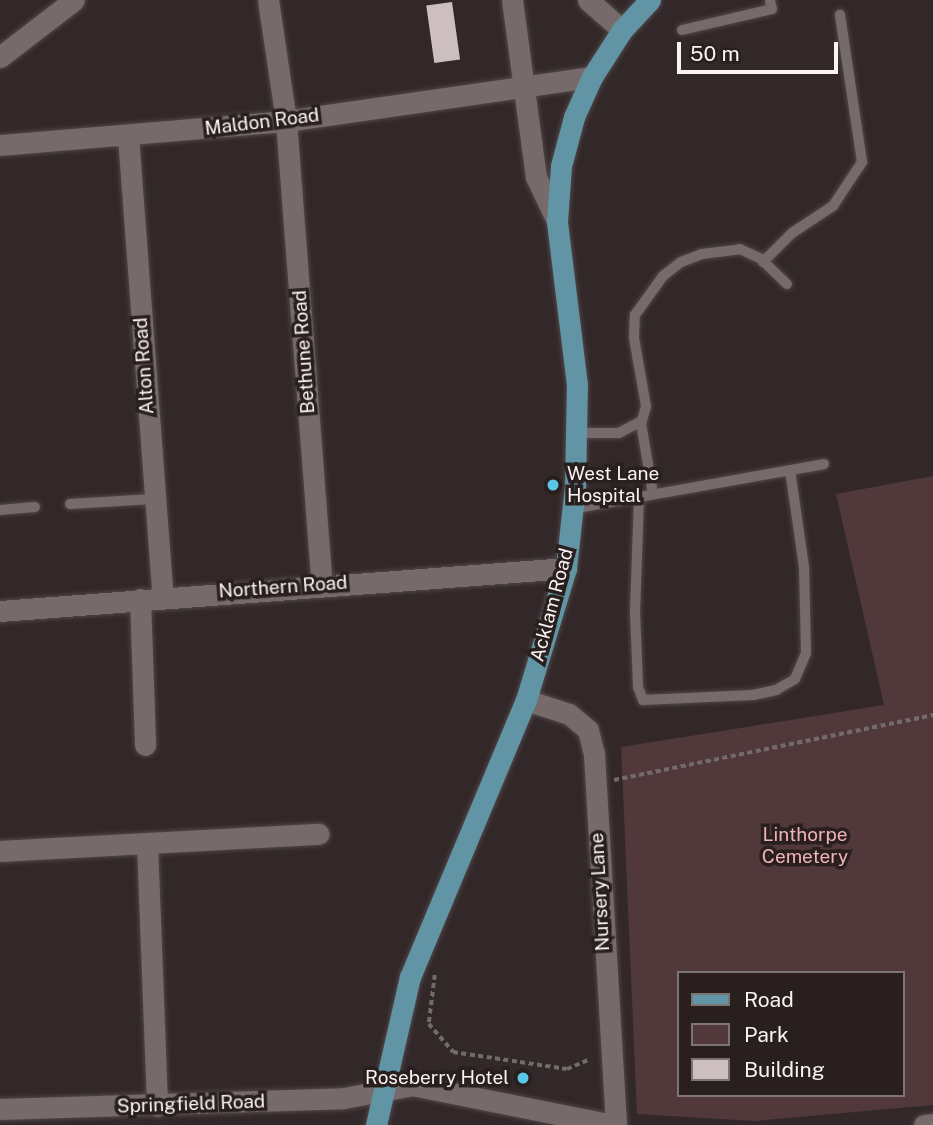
<!DOCTYPE html>
<style>
body{margin:0}
#map{position:relative;width:933px;height:1125px;overflow:hidden;background:#332829;font-family:"Public Sans",sans-serif}
div>[style]{position:absolute}
.green>*{inset:0;background:#51383a}
.building>*{inset:0;background:#cdbfc0;transform-origin:0 0}
.path>*{height:3.5px;margin-top:-1.75px;transform-origin:0;background:repeating-linear-gradient(90deg,#736a6a 0 5px,transparent 0 8.5px)}
.roads{filter:drop-shadow(0 0 2px #504748) drop-shadow(0 0 2px #504748)}
.lane>*{height:10px;margin:-5px;padding:0 5px;transform-origin:5px;border-radius:5px;background:#776a6b}
.street>*{height:21px;margin:-10.5px;padding:0 10.5px;transform-origin:10.5px;border-radius:10.5px;background:#776a6b}
.primary>*{height:21px;margin:-10.5px;padding:0 10.5px;transform-origin:10.5px;border-radius:10.5px;background:#6195a5}
.dots>*{width:19px;height:19px;translate:-50% -50%;box-sizing:border-box;border:4px solid #291f1f;border-radius:50%}
span{translate:-50% -50%;white-space:nowrap;text-align:center;line-height:1.15;-webkit-text-stroke:7px #291f1f;paint-order:stroke}
.street-label{font-size:19px;color:#faf3f3}
.poi-label{font-size:19px;color:#faf3f3}
.left{translate:0 -50%;text-align:left}
.right{translate:-100% -50%;text-align:right}
.park-label{font-size:19px;color:#f1b3b8}
.legend{position:absolute;left:677px;top:971px;width:228px;height:126px;box-sizing:border-box;background:#291f1f;border:2px solid #7d7474;margin:0;padding:9px 12px;list-style:none;font-size:21px;color:#faf3f3}
.legend li{display:flex;align-items:center;gap:14px;height:35px}
.legend b{width:35px;border:2px solid #7d7474}
.scale{position:absolute;left:677px;top:42px;width:161px;height:32px;box-sizing:border-box;border:4px solid #faf3f3;border-top:0;padding-left:9px;font-size:21px;line-height:24px;white-space:nowrap;color:#faf3f3;-webkit-text-stroke:5px #291f1f;paint-order:stroke}
</style>
<div id="map">
<div class="green">
<div style="clip-path:polygon(evenodd,933px 476px,933px 1105px,755px 1121px,637px 1114px,621px 747px,884px 705px,836px 494px,933px 476px,679px 973px,903px 973px,903px 1095px,679px 1095px,679px 973px)"></div>
</div>
<div class="building">
<div style="left:452px;top:2px;width:58px;height:26px;rotate:82deg"></div>
</div>
<div class="path">
<div style="left:614px;top:780px;width:326px;rotate:-11.5deg"></div>
<div style="left:435px;top:975px;width:49px;rotate:97deg"></div>
<div style="left:429px;top:1024px;width:37px;rotate:49deg"></div>
<div style="left:453px;top:1052px;width:115px;rotate:8.5deg"></div>
<div style="left:567px;top:1069px;width:25px;rotate:-23deg"></div>
</div>
<div class="roads">
<div class="lane">
<div style="left:682px;top:30px;width:92px;rotate:-13.1deg"></div>
<div style="left:772px;top:9px;width:9px;rotate:-103deg"></div>
<div style="left:763px;top:262px;width:41px;rotate:-45deg"></div>
<div style="left:792px;top:233px;width:49px;rotate:-33.4deg"></div>
<div style="left:833px;top:206px;width:53px;rotate:-56.6deg"></div>
<div style="left:862px;top:162px;width:149px;rotate:-98.5deg"></div>
<div style="left:641px;top:423px;width:72px;rotate:80.4deg"></div>
<div style="left:576px;top:433px;width:43px"></div>
<div style="left:619px;top:433px;width:26px;rotate:-28deg"></div>
<div style="left:642px;top:421px;width:16px;rotate:-75deg"></div>
<div style="left:646px;top:406px;width:69px;rotate:-100deg"></div>
<div style="left:634px;top:338px;width:23px;rotate:-88deg"></div>
<div style="left:635px;top:315px;width:48px;rotate:-54.3deg"></div>
<div style="left:663px;top:276px;width:23px;rotate:-38deg"></div>
<div style="left:681px;top:262px;width:22px;rotate:-21deg"></div>
<div style="left:702px;top:254px;width:38px;rotate:-7deg"></div>
<div style="left:740px;top:249px;width:23px;rotate:25deg"></div>
<div style="left:761px;top:259px;width:36px;rotate:44deg"></div>
<div style="left:639px;top:497px;width:114px;rotate:92deg"></div>
<div style="left:635px;top:611px;width:76px;rotate:87.7deg"></div>
<div style="left:638px;top:687px;width:14px;rotate:69deg"></div>
<div style="left:643px;top:700px;width:110px;rotate:-2.6deg"></div>
<div style="left:753px;top:695px;width:24px;rotate:-12deg"></div>
<div style="left:776px;top:690px;width:22px;rotate:-30deg"></div>
<div style="left:795px;top:679px;width:28px;rotate:-67deg"></div>
<div style="left:806px;top:653px;width:86px;rotate:-91.3deg"></div>
<div style="left:804px;top:567px;width:98px;rotate:-98.2deg"></div>
<div style="left:70px;top:504px;width:83px;rotate:-3.4deg"></div>
<div style="left:572px;top:509px;width:256px;rotate:-10.1deg"></div>
<div style="left:0;top:510px;width:35px;rotate:-5deg"></div>
</div>
<div class="street">
<div style="left:268px;top:0;width:122px;rotate:81.5deg"></div>
<div style="left:286px;top:121px;width:464px;rotate:85.6deg"></div>
<div style="left:512px;top:0;width:179px;rotate:82.3deg"></div>
<div style="left:536px;top:177px;width:49px;rotate:64.5deg"></div>
<div style="left:588px;top:0;width:45px;rotate:41.4deg"></div>
<div style="left:0;top:57px;width:93px;rotate:-37.6deg"></div>
<div style="left:128px;top:136px;width:462px;rotate:85.7deg"></div>
<div style="left:0;top:145px;width:287px;rotate:-4.8deg"></div>
<div style="left:286px;top:121px;width:309px;rotate:-8.2deg"></div>
<div style="left:140px;top:599px;width:146px;rotate:88deg"></div>
<div style="left:0;top:611px;width:568px;rotate:-4.34deg"></div>
<div style="left:526px;top:700px;width:45px;rotate:18deg"></div>
<div style="left:569px;top:714px;width:25px;rotate:40deg"></div>
<div style="left:588px;top:730px;width:25px;rotate:76deg"></div>
<div style="left:594px;top:754px;width:372px;rotate:86.6deg"></div>
<div style="left:147px;top:843px;width:263px;rotate:87.8deg"></div>
<div style="left:0;top:851px;width:319px;rotate:-3.1deg"></div>
<div style="left:0;top:1109px;width:344px;rotate:-1.8deg"></div>
<div style="left:344px;top:1098px;width:69px;rotate:-10.8deg"></div>
<div style="left:412px;top:1085px;width:205px;rotate:11.3deg"></div>
<div style="left:924px;top:1125px;width:9px;rotate:-6deg"></div>
</div>
<div class="primary">
<div style="left:376px;top:1125px;width:152px;rotate:-77.1deg"></div>
<div style="left:410px;top:977px;width:300px;rotate:-67.3deg"></div>
<div style="left:526px;top:700px;width:138px;rotate:-73.1deg"></div>
<div style="left:566px;top:568px;width:82px;rotate:-83.7deg"></div>
<div style="left:575px;top:486px;width:101px;rotate:-88.9deg"></div>
<div style="left:577px;top:385px;width:165px;rotate:-97deg"></div>
<div style="left:557px;top:221px;width:55px;rotate:-85.8deg"></div>
<div style="left:561px;top:166px;width:51px;rotate:-75.1deg"></div>
<div style="left:574px;top:117px;width:44px;rotate:-65.8deg"></div>
<div style="left:592px;top:77px;width:56px;rotate:-57.4deg"></div>
<div style="left:622px;top:30px;width:41px;rotate:-47deg"></div>
</div>
</div>
<div class="dots">
<div style="left:553px;top:485px;background:#5bc7e7"></div>
<div style="left:523px;top:1078px;background:#5bc7e7"></div>
</div>
<div class="street-label">
<span style="left:262px;top:122px;rotate:-7deg">Maldon Road</span>
<span style="left:304px;top:352px;rotate:-94deg">Bethune Road</span>
<span style="left:144px;top:366px;rotate:-94deg">Alton Road</span>
<span style="left:283px;top:587px;rotate:-4deg">Northern Road</span>
<span style="left:552px;top:605px;rotate:-75deg">Acklam Road</span>
<span style="left:600px;top:892px;rotate:-93deg">Nursery Lane</span>
<span style="left:191px;top:1104px;rotate:-2deg">Springfield Road</span>
</div>
<div class="poi-label">
<span class="left" style="left:567px;top:485px">West Lane<br>Hospital</span>
<span class="right" style="left:509px;top:1078px">Roseberry Hotel</span>
</div>
<div class="park-label">
<span style="left:805px;top:846px">Linthorpe<br>Cemetery</span>
</div>
<ul class="legend">
<li><b style="height:9px;background:#6195a5"></b>Road</li>
<li><b style="height:19px;background:#51383a"></b>Park</li>
<li><b style="height:19px;background:#cdbfc0"></b>Building</li>
</ul>
<div class="scale">50 m</div>
</div>
